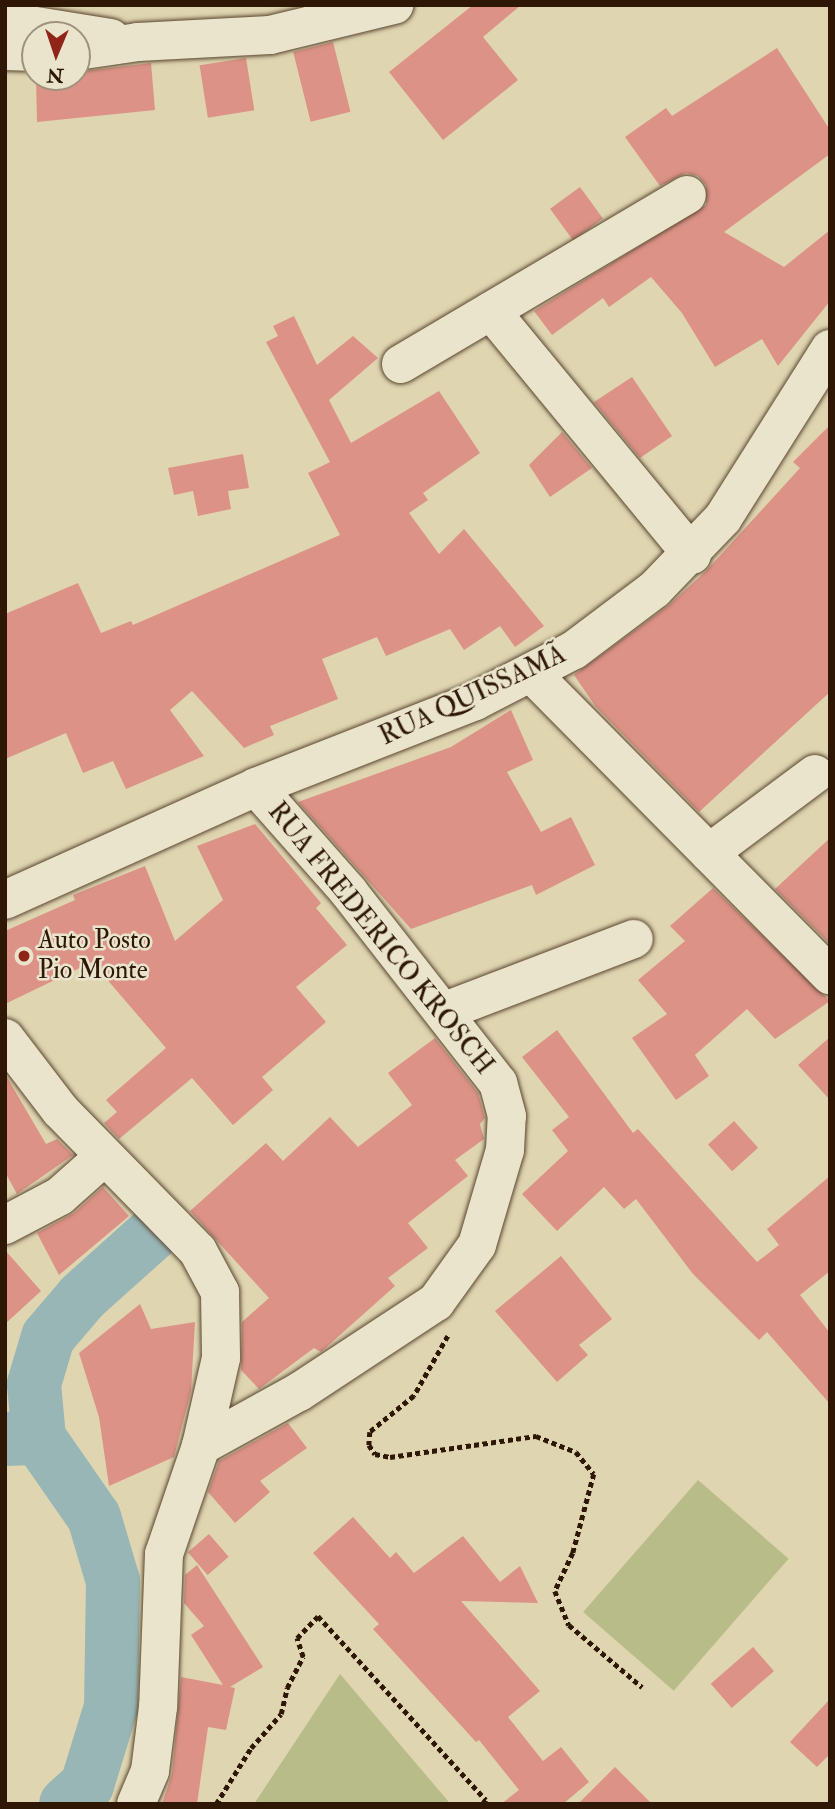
<!DOCTYPE html>
<meta charset="utf-8">
<style>
body{margin:0}
#map{position:relative;width:835px;height:1809px;overflow:hidden;background:#dfd5b1;font-family:"IM FELL Double Pica",serif}
div>[style]{position:absolute}
.green>*{inset:0;background:#b7bc88;transform-origin:0 0}
.river>*{height:54px;margin:-27px;padding:0 27px;transform-origin:27px;border-radius:27px;background:#98b6b6}
.building>*{inset:0;background:#dc9287;transform-origin:0 0}
.path>*{height:4.5px;margin-top:-2.25px;transform-origin:0;background:repeating-linear-gradient(90deg,#2e1705 0 5px,transparent 0 8.5px)}
.roads{filter:drop-shadow(0 0 2px #5a4630) drop-shadow(0 0 2px #5a4630)}
.minor>*{height:38px;margin:-19px;padding:0 19px;transform-origin:19px;border-radius:19px;background:#eae4cc}
.dots>*{width:19px;height:19px;translate:-50% -50%;box-sizing:border-box;border:4px solid #eae4cc;border-radius:50%}
span{translate:-50% -50%;white-space:nowrap;text-align:center;line-height:1.15;-webkit-text-stroke:5px #eae4cc;paint-order:stroke}
.street-label{font-size:26px;color:#2e1705}
.poi-label{font-size:26px;color:#2e1705}
.left{translate:0 -50%;text-align:left}
.frame{position:absolute;inset:0;border:7px solid #2e1705;pointer-events:none}
.north{position:absolute;left:21px;top:21px;width:70px;height:70px;box-sizing:border-box;background:#eae4cc;border:2px solid #9f927c;border-radius:50%;rotate:182deg;font-size:19px;font-weight:700;line-height:28px;text-align:center;color:#2e1705}
.north::after{content:'';display:block;margin:auto;width:24px;height:32px;background:#8f2418;clip-path:polygon(50% 0,100% 100%,50% 72%,0 100%)}
</style>
<div id="map">
<div class="green">
<div style="left:698px;top:1480px;width:120px;height:175px;rotate:41deg"></div>
<div style="clip-path:polygon(340px 1674px,448px 1801px,448px 1804px,254px 1804px)"></div>
</div>
<div class="river">
<div style="left:39px;top:1438px;width:54px;rotate:-95.3deg"></div>
<div style="left:34px;top:1384px;width:49px;rotate:-73.4deg"></div>
<div style="left:48px;top:1337px;width:52px;rotate:-49.6deg"></div>
<div style="left:82px;top:1297px;width:93px;rotate:-41.9deg"></div>
<div style="left:5px;top:1439px;width:34px;rotate:-2deg"></div>
<div style="left:39px;top:1438px;width:96px;rotate:55.2deg"></div>
<div style="left:94px;top:1517px;width:67px;rotate:73.5deg"></div>
<div style="left:113px;top:1581px;width:126px;rotate:90.9deg"></div>
<div style="left:111px;top:1707px;width:82px;rotate:107.1deg"></div>
<div style="left:87px;top:1785px;width:28px;rotate:138deg"></div>
</div>
<div class="building">
<div style="clip-path:polygon(473px 5px,521px 5px,483px 37px,518px 80px,443px 140px,389px 72px)"></div>
<div style="left:333px;top:42px;width:72px;height:41px;rotate:76deg"></div>
<div style="clip-path:polygon(777px 48px,830px 130px,830px 154px,724px 232px,784px 267px,830px 230px,830px 301px,778px 366px,762px 339px,715px 367px,682px 313px,651px 277px,609px 307px,603px 298px,552px 335px,534px 311px,706px 205px,706px 185px,698px 176px,686px 173px,660px 186px,625px 137px,666px 108px,672px 116px)"></div>
<div style="left:246px;top:58px;width:53px;height:47px;rotate:81deg"></div>
<div style="clip-path:polygon(151px 63px,155px 110px,37px 122px,36px 77px,77px 77px,77px 72px)"></div>
<div style="left:580px;top:187px;width:39px;height:37px;rotate:54deg"></div>
<div style="clip-path:polygon(294px 316px,317px 365px,353px 336px,378px 358px,329px 400px,351px 443px,439px 391px,480px 453px,423px 493px,428px 500px,409px 513px,439px 554px,464px 529px,544px 626px,515px 647px,500px 626px,464px 650px,450px 629px,386px 656px,377px 637px,322px 659px,338px 699px,270px 726px,274px 735px,244px 748px,192px 691px,170px 710px,204px 756px,126px 789px,113px 761px,83px 773px,66px 733px,5px 759px,5px 614px,78px 583px,101px 633px,131px 621px,133px 625px,340px 535px,308px 473px,330px 462px,266px 342px,278px 336px,273px 326px)"></div>
<div style="clip-path:polygon(632px 377px,672px 436px,640px 458px,594px 402px)"></div>
<div style="clip-path:polygon(830px 425px,830px 692px,699px 812px,596px 707px,574px 675px,668px 606px,706px 571px,800px 468px,793px 462px)"></div>
<div style="clip-path:polygon(562px 432px,592px 468px,550px 497px,529px 465px)"></div>
<div style="clip-path:polygon(243px 454px,249px 488px,228px 491px,231px 509px,198px 516px,193px 491px,174px 495px,168px 468px)"></div>
<div style="clip-path:polygon(511px 710px,533px 760px,507px 772px,541px 832px,571px 817px,595px 865px,536px 895px,532px 885px,411px 929px,298px 802px,451px 747px)"></div>
<div style="clip-path:polygon(255px 824px,321px 903px,316px 908px,347px 945px,296px 987px,326px 1022px,262px 1077px,273px 1090px,233px 1125px,192px 1078px,119px 1139px,104px 1123px,117px 1112px,106px 1100px,166px 1048px,92px 962px,5px 1004px,5px 931px,75px 900px,73px 895px,145px 866px,175px 941px,223px 900px,197px 846px)"></div>
<div style="clip-path:polygon(830px 838px,830px 944px,775px 889px)"></div>
<div style="clip-path:polygon(713px 888px,830px 1001px,775px 1039px,747px 1009px,695px 1055px,709px 1076px,676px 1100px,632px 1038px,667px 1014px,638px 980px,685px 941px,670px 926px)"></div>
<div style="clip-path:polygon(557px 1030px,633px 1133px,638px 1129px,757px 1262px,779px 1245px,767px 1229px,830px 1176px,830px 1271px,800px 1295px,830px 1333px,830px 1404px,767px 1332px,759px 1340px,693px 1274px,636px 1199px,624px 1209px,604px 1187px,557px 1231px,522px 1194px,568px 1151px,552px 1130px,569px 1117px,522px 1057px)"></div>
<div style="clip-path:polygon(830px 1037px,830px 1100px,798px 1065px)"></div>
<div style="clip-path:polygon(435px 1038px,478px 1093px,485px 1118px,480px 1124px,484px 1139px,455px 1160px,468px 1176px,408px 1223px,428px 1248px,388px 1278px,395px 1286px,321px 1352px,314px 1348px,259px 1389px,241px 1370px,242px 1322px,269px 1298px,190px 1211px,266px 1143px,283px 1161px,330px 1117px,358px 1147px,412px 1105px,388px 1073px)"></div>
<div style="clip-path:polygon(5px 1074px,46px 1144px,57px 1139px,73px 1155px,17px 1194px,5px 1172px)"></div>
<div style="left:734px;top:1121px;width:36px;height:35px;rotate:48deg"></div>
<div style="clip-path:polygon(103px 1187px,129px 1216px,59px 1275px,37px 1233px,74px 1213px)"></div>
<div style="clip-path:polygon(5px 1250px,41px 1291px,5px 1324px)"></div>
<div style="clip-path:polygon(561px 1256px,612px 1319px,579px 1345px,588px 1355px,557px 1382px,495px 1311px)"></div>
<div style="clip-path:polygon(140px 1304px,151px 1329px,195px 1322px,191px 1391px,174px 1457px,109px 1486px,99px 1417px,79px 1353px)"></div>
<div style="clip-path:polygon(288px 1423px,307px 1448px,260px 1481px,270px 1492px,235px 1523px,208px 1492px,219px 1461px)"></div>
<div style="clip-path:polygon(353px 1517px,390px 1558px,396px 1552px,414px 1573px,463px 1536px,500px 1582px,520px 1566px,538px 1603px,461px 1601px,540px 1691px,508px 1717px,543px 1761px,561px 1747px,589px 1782px,563px 1804px,501px 1804px,519px 1790px,479px 1740px,476px 1742px,373px 1629px,379px 1624px,313px 1553px)"></div>
<div style="left:209px;top:1534px;width:30px;height:28px;rotate:49deg"></div>
<div style="clip-path:polygon(197px 1565px,263px 1667px,230px 1687px,235px 1688px,226px 1730px,208px 1727px,197px 1804px,162px 1804px,172px 1774px,181px 1677px,223px 1685px,191px 1635px,204px 1626px,184px 1603px,185px 1575px)"></div>
<div style="left:753px;top:1647px;width:32px;height:56px;rotate:49deg"></div>
<div style="clip-path:polygon(830px 1699px,830px 1754px,817px 1767px,790px 1742px)"></div>
<div style="clip-path:polygon(615px 1767px,652px 1804px,578px 1804px)"></div>
</div>
<div class="path">
<div style="left:448px;top:1336px;width:69px;rotate:119.5deg"></div>
<div style="left:414px;top:1396px;width:57px;rotate:140.7deg"></div>
<div style="left:370px;top:1432px;width:13px;rotate:94deg"></div>
<div style="left:369px;top:1445px;width:11px;rotate:56deg"></div>
<div style="left:375px;top:1454px;width:15px;rotate:11deg"></div>
<div style="left:390px;top:1457px;width:148px;rotate:-8.2deg"></div>
<div style="left:536px;top:1436px;width:43px;rotate:21.8deg"></div>
<div style="left:576px;top:1452px;width:28px;rotate:51deg"></div>
<div style="left:594px;top:1474px;width:82px;rotate:104.9deg"></div>
<div style="left:573px;top:1553px;width:42px;rotate:115.3deg"></div>
<div style="left:555px;top:1591px;width:37px;rotate:68deg"></div>
<div style="left:569px;top:1625px;width:96px;rotate:40.3deg"></div>
<div style="left:216px;top:1804px;width:66px;rotate:-58deg"></div>
<div style="left:251px;top:1748px;width:45px;rotate:-48.6deg"></div>
<div style="left:281px;top:1714px;width:27px;rotate:-77deg"></div>
<div style="left:287px;top:1688px;width:35px;rotate:-63deg"></div>
<div style="left:303px;top:1657px;width:20px;rotate:-108deg"></div>
<div style="left:297px;top:1638px;width:30px;rotate:-46deg"></div>
<div style="left:318px;top:1616px;width:249px;rotate:47.6deg"></div>
<div style="left:486px;top:1800px;width:5px;rotate:127deg"></div>
</div>
<div class="roads">
<div class="minor">
<div style="left:5px;top:21px;width:107px;rotate:9.1deg"></div>
<div style="left:5px;top:51px;width:30px;rotate:2deg"></div>
<div style="left:77px;top:51px;width:62px;rotate:-8.4deg"></div>
<div style="left:138px;top:42px;width:132px;rotate:-3deg"></div>
<div style="left:270px;top:35px;width:128px;rotate:-13.6deg"></div>
<div style="left:491px;top:311px;width:316px;rotate:50.5deg"></div>
<div style="left:401px;top:364px;width:332px;rotate:-30.6deg"></div>
<div style="left:532px;top:674px;width:424px;rotate:45.3deg"></div>
<div style="left:709px;top:853px;width:132px;rotate:-36.7deg"></div>
<div style="left:5px;top:900px;width:275px;rotate:-24.2deg"></div>
<div style="left:256px;top:787px;width:235px;rotate:-21.4deg"></div>
<div style="left:475px;top:701px;width:111px;rotate:-27.3deg"></div>
<div style="left:574px;top:650px;width:101px;rotate:-37deg"></div>
<div style="left:655px;top:589px;width:98px;rotate:-46.2deg"></div>
<div style="left:723px;top:518px;width:200px;rotate:-57.7deg"></div>
<div style="left:445px;top:1011px;width:202px;rotate:-20.9deg"></div>
<div style="left:5px;top:1038px;width:91px;rotate:52.6deg"></div>
<div style="left:60px;top:1110px;width:197px;rotate:45.6deg"></div>
<div style="left:198px;top:1251px;width:47px;rotate:61.8deg"></div>
<div style="left:220px;top:1292px;width:66px;rotate:89.1deg"></div>
<div style="left:221px;top:1358px;width:90px;rotate:102.8deg"></div>
<div style="left:201px;top:1446px;width:114px;rotate:108.9deg"></div>
<div style="left:164px;top:1554px;width:153px;rotate:92.2deg"></div>
<div style="left:158px;top:1707px;width:64px;rotate:97.1deg"></div>
<div style="left:150px;top:1771px;width:36px;rotate:113deg"></div>
<div style="left:5px;top:1225px;width:62px;rotate:-27.8deg"></div>
<div style="left:60px;top:1196px;width:59px;rotate:-41.6deg"></div>
<div style="left:201px;top:1446px;width:112px;rotate:-28.9deg"></div>
<div style="left:299px;top:1392px;width:164px;rotate:-33.3deg"></div>
<div style="left:436px;top:1302px;width:70px;rotate:-54.3deg"></div>
<div style="left:477px;top:1245px;width:99px;rotate:-73.6deg"></div>
<div style="left:505px;top:1150px;width:34px;rotate:-87deg"></div>
<div style="left:507px;top:1116px;width:34px;rotate:-105deg"></div>
<div style="left:498px;top:1083px;width:242px;rotate:-128deg"></div>
<div style="left:349px;top:892px;width:140px;rotate:-131.5deg"></div>
</div>
</div>
<div class="dots">
<div style="left:24px;top:956px;background:#8f2418"></div>
</div>
<div class="street-label">
<span style="left:473px;top:696px;rotate:-25deg">RUA QUISSAMÃ</span>
<span style="left:380px;top:939px;rotate:51deg">RUA FREDERICO KROSCH</span>
</div>
<div class="poi-label">
<span class="left" style="left:38px;top:956px">Auto Posto<br>Pio Monte</span>
</div>
<div class="frame"></div>
<div class="north">N</div>
</div>
